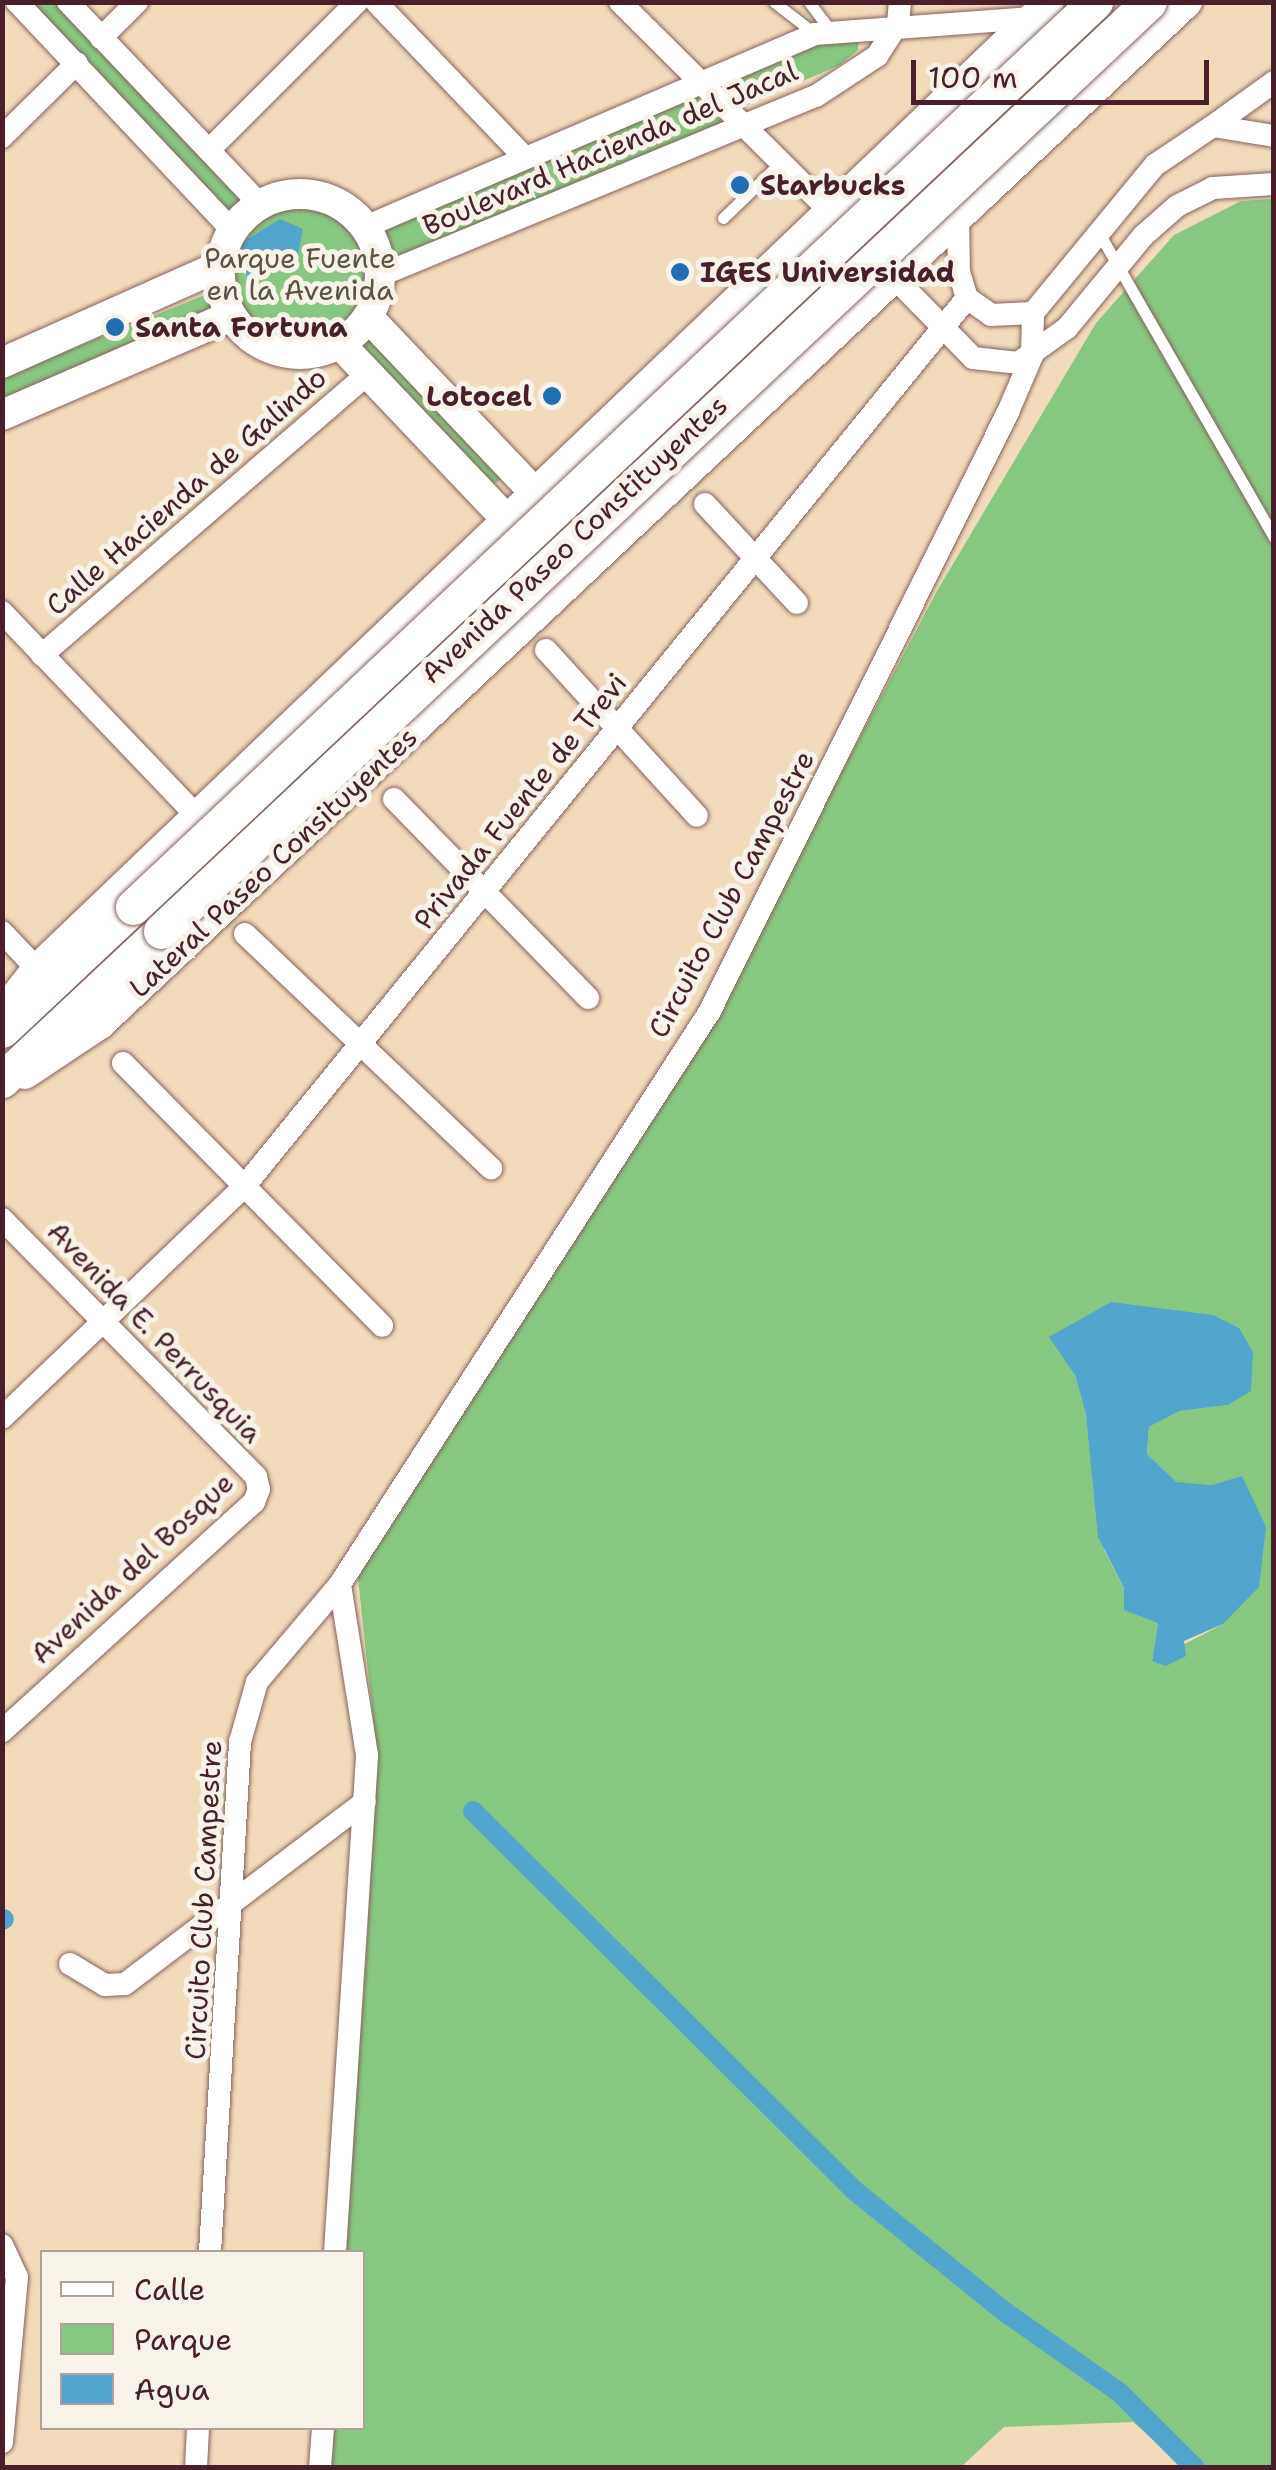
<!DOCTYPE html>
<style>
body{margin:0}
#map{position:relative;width:1276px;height:2470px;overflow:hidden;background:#f2dbbb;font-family:"Shantell Sans",sans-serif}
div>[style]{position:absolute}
.green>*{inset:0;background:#87c880}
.round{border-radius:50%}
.water>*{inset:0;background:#52a6ce}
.canal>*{height:20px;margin:-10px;padding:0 10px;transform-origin:10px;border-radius:10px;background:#52a6ce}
.roads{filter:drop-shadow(0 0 2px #85615d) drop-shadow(0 0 2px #85615d)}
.service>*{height:11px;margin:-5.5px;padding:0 5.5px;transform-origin:5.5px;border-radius:5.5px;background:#fff}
.minor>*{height:22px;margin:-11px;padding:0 11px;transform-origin:11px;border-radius:11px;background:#fff}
.secondary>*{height:30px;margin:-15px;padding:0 15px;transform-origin:15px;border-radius:15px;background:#fff}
.secondary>.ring{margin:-15px;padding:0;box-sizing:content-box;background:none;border:30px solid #fff;border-radius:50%}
.trunk>*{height:35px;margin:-17.5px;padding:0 17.5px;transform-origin:17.5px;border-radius:17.5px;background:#fff}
.bridges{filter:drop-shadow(0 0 2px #85615d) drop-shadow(0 0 2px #85615d)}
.trunk-bridge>*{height:35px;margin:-17.5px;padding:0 17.5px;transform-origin:17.5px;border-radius:17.5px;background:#fff}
.dots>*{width:28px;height:28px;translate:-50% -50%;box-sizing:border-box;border:5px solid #f7f3e8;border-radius:50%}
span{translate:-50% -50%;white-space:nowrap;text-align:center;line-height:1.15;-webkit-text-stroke:10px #f7f3e8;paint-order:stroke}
.street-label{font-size:28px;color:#4a1f2b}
.poi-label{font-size:28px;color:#4a1f2b;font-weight:700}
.left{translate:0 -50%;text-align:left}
.right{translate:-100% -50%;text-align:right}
.park-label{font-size:28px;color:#5c5244}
.frame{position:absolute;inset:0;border:5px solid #4a1f2b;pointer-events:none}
.legend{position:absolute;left:40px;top:2250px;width:325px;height:180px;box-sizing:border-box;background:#f7f3e8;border:2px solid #b29e9c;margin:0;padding:12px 18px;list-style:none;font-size:30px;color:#4a1f2b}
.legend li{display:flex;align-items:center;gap:20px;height:50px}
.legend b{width:50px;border:2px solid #b29e9c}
.scale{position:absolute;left:911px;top:60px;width:298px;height:45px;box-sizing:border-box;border:5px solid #4a1f2b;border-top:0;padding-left:12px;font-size:30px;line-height:35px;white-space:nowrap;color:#4a1f2b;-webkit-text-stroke:8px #f7f3e8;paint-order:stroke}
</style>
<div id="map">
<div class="green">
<div style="clip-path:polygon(22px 3px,59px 3px,254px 202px,234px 223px)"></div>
<div style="clip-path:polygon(859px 34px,858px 50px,840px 65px,747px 105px,721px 75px,816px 39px)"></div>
<div style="clip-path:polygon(690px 90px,726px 126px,386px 268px,376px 227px)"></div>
<div class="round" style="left:220px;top:194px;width:160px;height:160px"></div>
<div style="clip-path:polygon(evenodd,1273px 199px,1273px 2467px,1185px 2467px,1133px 2422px,1004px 2427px,961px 2467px,330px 2468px,332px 2428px,362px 2428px,362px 2252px,344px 2252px,368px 1928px,374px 1727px,357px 1569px,714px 1014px,937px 591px,1096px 323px,1174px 235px,1241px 201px,1273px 199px,1111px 1302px,1147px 1309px,1228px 1405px,1180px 1411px,1149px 1427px,1147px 1454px,1176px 1483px,1212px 1485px,1223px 1624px,1152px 1661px,1158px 1623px,1124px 1588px,1104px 1550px,1086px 1415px,1075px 1375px,1095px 1312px,1111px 1302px)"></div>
<div style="clip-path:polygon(217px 290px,223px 313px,3px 406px,3px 377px)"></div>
<div style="clip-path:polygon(371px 338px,509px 473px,492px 486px,357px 350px)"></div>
</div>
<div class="water">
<div style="clip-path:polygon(280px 219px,303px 229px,298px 254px,273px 273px,245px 275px,237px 263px,243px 242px)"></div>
<div style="clip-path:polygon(1111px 1302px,1213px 1315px,1239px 1328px,1253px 1352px,1251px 1391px,1228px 1405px,1180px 1411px,1149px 1427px,1147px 1454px,1176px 1482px,1212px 1485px,1242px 1476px,1266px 1527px,1259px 1587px,1223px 1624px,1184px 1641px,1186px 1656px,1166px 1666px,1152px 1661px,1158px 1623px,1124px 1610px,1124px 1588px,1098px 1537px,1086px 1415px,1075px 1375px,1049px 1337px)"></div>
</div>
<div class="canal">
<div style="left:473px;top:1811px;width:539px;rotate:44.85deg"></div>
<div style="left:855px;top:2191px;width:193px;rotate:38.9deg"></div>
<div style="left:1005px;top:2312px;width:139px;rotate:35.1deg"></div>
<div style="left:1119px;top:2392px;width:107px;rotate:45deg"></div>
<div style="left:2px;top:1920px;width:2px;rotate:-27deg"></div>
</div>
<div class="roads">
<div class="service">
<div style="left:774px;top:2px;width:51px;rotate:37.8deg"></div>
<div style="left:809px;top:2px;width:36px;rotate:53deg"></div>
<div style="left:723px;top:218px;width:81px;rotate:-44deg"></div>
<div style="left:1099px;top:233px;width:351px;rotate:60.1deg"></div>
</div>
<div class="minor">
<div style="left:17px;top:2px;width:313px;rotate:46.7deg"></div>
<div style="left:68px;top:2px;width:279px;rotate:46.5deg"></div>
<div style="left:376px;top:2px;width:214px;rotate:46.3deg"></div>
<div style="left:620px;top:2px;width:312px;rotate:44.9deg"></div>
<div style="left:101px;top:38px;width:51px;rotate:-45deg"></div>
<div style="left:1213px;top:126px;width:75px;rotate:-35.8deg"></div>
<div style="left:2px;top:137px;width:105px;rotate:-44.6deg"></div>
<div style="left:210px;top:149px;width:208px;rotate:-45deg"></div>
<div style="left:958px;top:216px;width:56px;rotate:89deg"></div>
<div style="left:959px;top:272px;width:27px;rotate:73deg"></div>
<div style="left:967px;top:298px;width:29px;rotate:35deg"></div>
<div style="left:991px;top:315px;width:42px;rotate:-2.7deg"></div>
<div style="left:365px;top:227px;width:490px;rotate:-23.2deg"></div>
<div style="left:815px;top:34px;width:218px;rotate:-4.2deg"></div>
<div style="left:884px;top:267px;width:127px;rotate:45.6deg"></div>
<div style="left:973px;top:358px;width:45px;rotate:6.3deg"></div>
<div style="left:1018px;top:363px;width:60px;rotate:-35.5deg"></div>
<div style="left:1067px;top:328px;width:119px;rotate:-50.4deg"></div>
<div style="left:1143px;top:236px;width:45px;rotate:-41.4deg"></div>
<div style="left:1177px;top:206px;width:40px;rotate:-26.6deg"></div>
<div style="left:1213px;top:188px;width:61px;rotate:-3.8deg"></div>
<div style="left:381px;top:275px;width:470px;rotate:-22.4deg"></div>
<div style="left:816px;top:96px;width:73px;rotate:-33.3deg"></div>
<div style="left:877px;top:56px;width:38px;rotate:-57deg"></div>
<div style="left:898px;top:24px;width:22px;rotate:-85deg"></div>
<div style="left:705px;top:504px;width:135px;rotate:47.1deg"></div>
<div style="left:2px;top:612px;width:282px;rotate:46.3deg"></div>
<div style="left:546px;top:650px;width:224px;rotate:47.7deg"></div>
<div style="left:42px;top:655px;width:430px;rotate:-40.8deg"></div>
<div style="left:394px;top:799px;width:278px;rotate:45.7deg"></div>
<div style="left:2px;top:932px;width:51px;rotate:46.6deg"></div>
<div style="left:245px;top:934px;width:340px;rotate:43.6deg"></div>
<div style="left:123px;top:1063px;width:369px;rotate:45.4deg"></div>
<div style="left:2px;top:1219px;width:362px;rotate:45.4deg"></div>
<div style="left:256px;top:1477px;width:12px;rotate:76deg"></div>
<div style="left:259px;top:1489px;width:14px;rotate:111deg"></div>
<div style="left:254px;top:1502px;width:341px;rotate:137.7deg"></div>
<div style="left:2px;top:1418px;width:333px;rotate:-43.7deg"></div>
<div style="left:243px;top:1188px;width:1147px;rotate:-50.87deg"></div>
<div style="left:70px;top:1964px;width:41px;rotate:31deg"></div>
<div style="left:105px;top:1985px;width:20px;rotate:-3deg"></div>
<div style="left:125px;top:1984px;width:301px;rotate:-37.2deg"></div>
<div style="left:2px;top:2245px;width:35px;rotate:65deg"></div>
<div style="left:17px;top:2277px;width:166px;rotate:95.2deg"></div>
<div style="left:210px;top:2252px;width:511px;rotate:-86.63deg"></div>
<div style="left:240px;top:1742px;width:62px;rotate:-74.2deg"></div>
<div style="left:257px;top:1682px;width:128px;rotate:-49.7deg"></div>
<div style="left:340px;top:1584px;width:682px;rotate:-57.15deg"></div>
<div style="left:710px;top:1011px;width:669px;rotate:-63.55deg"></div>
<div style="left:1008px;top:412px;width:61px;rotate:-66.8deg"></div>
<div style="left:1032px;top:356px;width:43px;rotate:-88.7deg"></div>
<div style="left:1033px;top:313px;width:192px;rotate:-50.5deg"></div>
<div style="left:1155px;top:165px;width:70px;rotate:-33.9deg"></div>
<div style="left:1213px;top:126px;width:62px;rotate:9.3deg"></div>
<div style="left:335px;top:2252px;width:498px;rotate:-86.3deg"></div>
<div style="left:367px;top:1755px;width:173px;rotate:-99deg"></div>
<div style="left:196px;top:2468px;width:40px;rotate:-87.1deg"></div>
<div style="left:320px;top:2468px;width:40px;rotate:-85.7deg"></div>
</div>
<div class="secondary">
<div class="ring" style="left:220px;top:194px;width:130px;height:130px"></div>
<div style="left:368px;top:317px;width:243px;rotate:46.5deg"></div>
<div style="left:340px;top:344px;width:262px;rotate:46.5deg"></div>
<div style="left:2px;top:363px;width:239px;rotate:-24deg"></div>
<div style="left:2px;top:415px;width:249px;rotate:-23.4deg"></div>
<div style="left:2px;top:1013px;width:56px;rotate:-51.5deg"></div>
<div style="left:37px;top:969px;width:1400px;rotate:-43.7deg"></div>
<div style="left:25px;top:1074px;width:90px;rotate:-33.7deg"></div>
<div style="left:100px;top:1024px;width:1492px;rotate:-43.23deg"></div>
</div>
<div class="trunk">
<div style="left:2px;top:1030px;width:180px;rotate:-43.2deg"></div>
<div style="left:2px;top:1080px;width:218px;rotate:-43.1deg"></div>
</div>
</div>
<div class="bridges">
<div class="trunk-bridge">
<div style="left:133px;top:907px;width:1321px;rotate:-43.25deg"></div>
<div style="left:161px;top:931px;width:1356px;rotate:-43.24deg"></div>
</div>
</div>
<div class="dots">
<div style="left:740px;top:185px;background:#1f6fb2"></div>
<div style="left:680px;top:272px;background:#1f6fb2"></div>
<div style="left:115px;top:327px;background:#1f6fb2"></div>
<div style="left:552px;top:396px;background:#1f6fb2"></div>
</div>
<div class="street-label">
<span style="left:610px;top:148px;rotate:-23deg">Boulevard Hacienda del Jacal</span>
<span style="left:186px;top:491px;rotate:-41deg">Calle Hacienda de Galindo</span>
<span style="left:574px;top:539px;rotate:-43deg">Avenida Paseo Constituyentes</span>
<span style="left:520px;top:801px;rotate:-51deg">Privada Fuente de Trevi</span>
<span style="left:273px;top:862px;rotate:-43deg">Lateral Paseo Consituyentes</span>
<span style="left:731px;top:894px;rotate:-62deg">Circuito Club Campestre</span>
<span style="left:155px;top:1332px;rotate:46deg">Avenida E. Perrusquia</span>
<span style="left:132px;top:1568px;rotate:-43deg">Avenida del Bosque</span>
<span style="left:203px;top:1900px;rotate:-87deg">Circuito Club Campestre</span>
</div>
<div class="poi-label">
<span class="left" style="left:760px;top:185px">Starbucks</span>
<span class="left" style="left:700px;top:272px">IGES Universidad</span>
<span class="left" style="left:135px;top:327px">Santa Fortuna</span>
<span class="right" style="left:532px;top:396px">Lotocel</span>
</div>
<div class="park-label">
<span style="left:300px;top:274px">Parque Fuente<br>en la Avenida</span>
</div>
<div class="frame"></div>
<ul class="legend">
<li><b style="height:12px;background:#fff"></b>Calle</li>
<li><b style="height:28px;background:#87c880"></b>Parque</li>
<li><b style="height:28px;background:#52a6ce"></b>Agua</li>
</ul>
<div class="scale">100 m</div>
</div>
